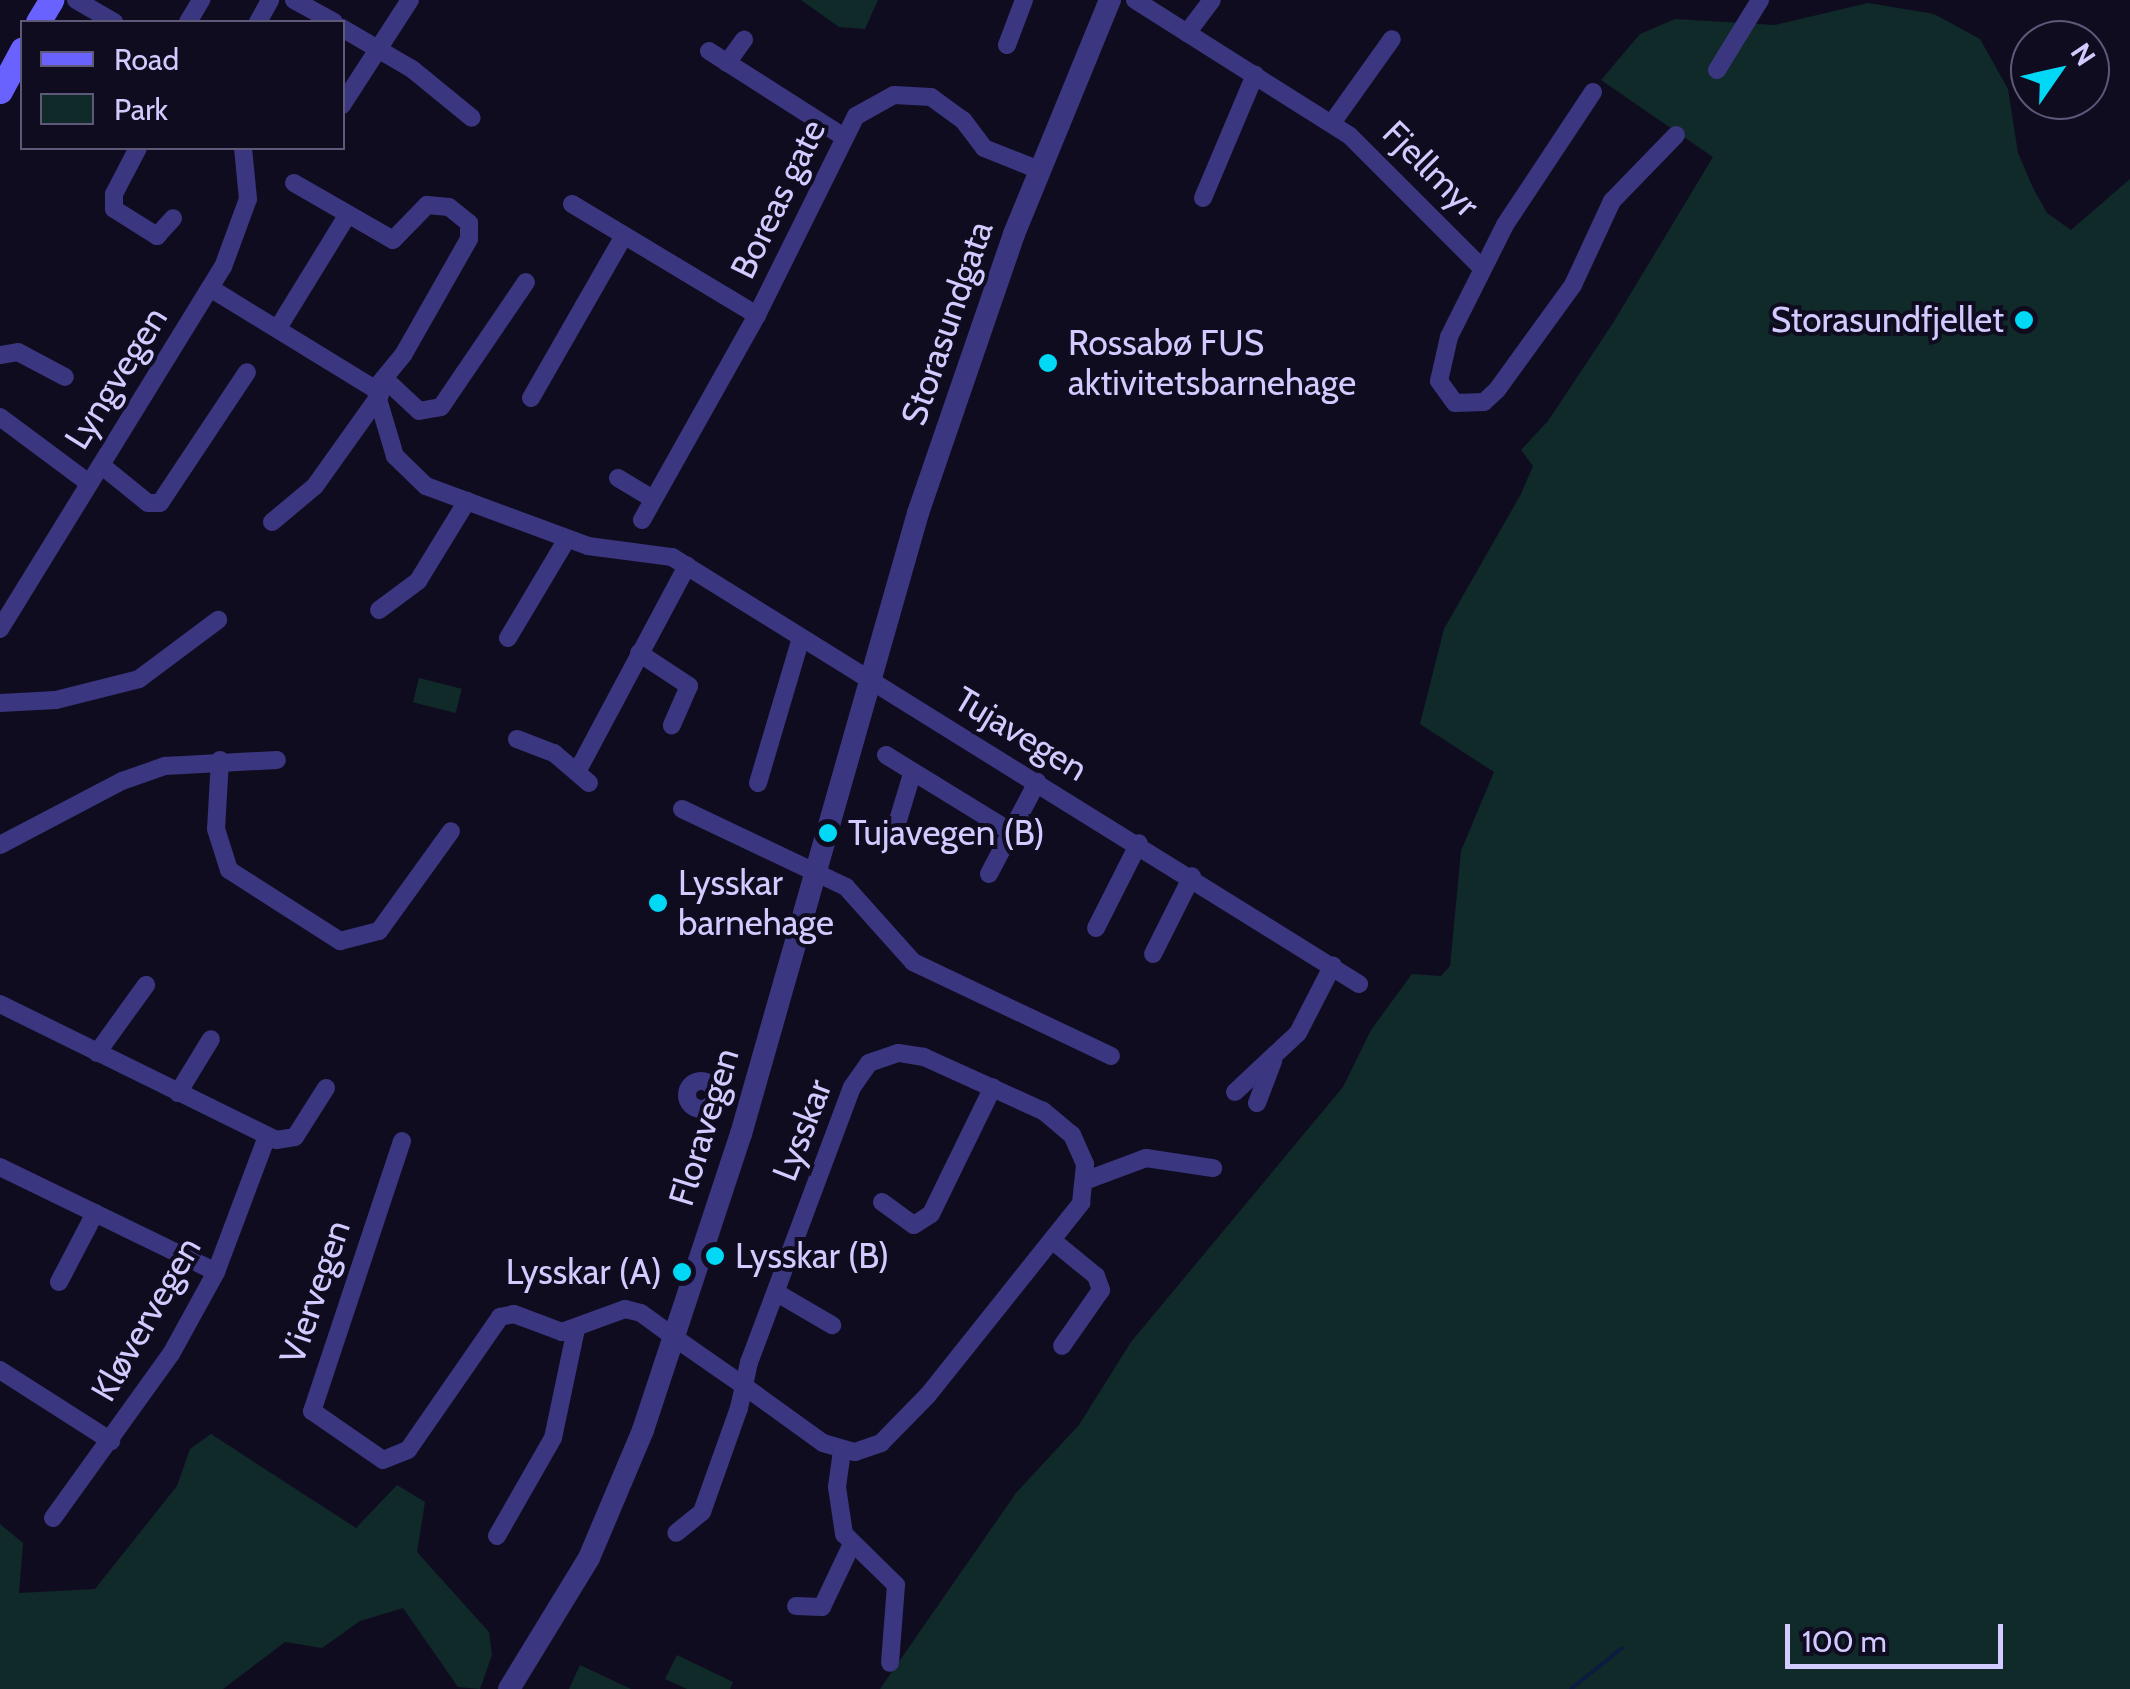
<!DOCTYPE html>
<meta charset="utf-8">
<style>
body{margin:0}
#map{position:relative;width:2130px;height:1689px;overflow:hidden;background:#100c20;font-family:Cabin,sans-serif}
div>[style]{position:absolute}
.green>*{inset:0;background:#0f2a29;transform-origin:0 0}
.stream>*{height:4px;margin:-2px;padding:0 2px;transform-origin:2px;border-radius:2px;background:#0a1d41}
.minor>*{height:18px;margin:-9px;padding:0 9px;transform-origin:9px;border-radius:9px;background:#3b3680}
.minor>.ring{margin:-9px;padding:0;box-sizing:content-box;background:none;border:18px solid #3b3680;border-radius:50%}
.tertiary>*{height:22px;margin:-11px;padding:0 11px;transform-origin:11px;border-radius:11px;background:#3b3680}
.secondary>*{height:25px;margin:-12.5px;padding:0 12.5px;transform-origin:12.5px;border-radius:12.5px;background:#6962ff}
.dots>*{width:28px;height:28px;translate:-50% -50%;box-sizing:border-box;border:5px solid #100c20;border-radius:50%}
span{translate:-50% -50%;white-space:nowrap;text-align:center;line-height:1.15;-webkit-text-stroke:8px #100c20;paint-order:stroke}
.street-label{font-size:35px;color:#d2cbff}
.poi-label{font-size:35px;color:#d2cbff}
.right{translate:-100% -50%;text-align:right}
.left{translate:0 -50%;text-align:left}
.legend{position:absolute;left:20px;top:20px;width:325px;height:130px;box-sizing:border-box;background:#100c20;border:2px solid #5e5879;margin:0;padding:12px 18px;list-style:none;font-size:30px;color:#d2cbff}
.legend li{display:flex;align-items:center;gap:20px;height:50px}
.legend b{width:50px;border:2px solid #5e5879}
.north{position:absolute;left:2010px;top:20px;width:100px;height:100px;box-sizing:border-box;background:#100c20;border:2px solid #5e5879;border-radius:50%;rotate:56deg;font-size:28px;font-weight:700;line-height:40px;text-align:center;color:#d2cbff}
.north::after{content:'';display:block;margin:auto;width:35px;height:45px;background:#00d8f6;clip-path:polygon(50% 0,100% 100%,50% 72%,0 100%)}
.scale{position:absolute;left:1785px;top:1624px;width:218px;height:45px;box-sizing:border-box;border:5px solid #d2cbff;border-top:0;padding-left:12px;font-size:30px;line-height:35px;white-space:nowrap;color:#d2cbff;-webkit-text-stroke:8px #100c20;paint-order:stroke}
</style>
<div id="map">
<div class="green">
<div style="clip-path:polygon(801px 0,878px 0,865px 29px,839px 27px)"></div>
<div style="clip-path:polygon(1868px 3px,1934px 14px,1980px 39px,2008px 89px,2018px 153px,2033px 188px,2047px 213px,2071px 230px,2130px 179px,2130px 1689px,880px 1689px,1016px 1493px,1079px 1425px,1131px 1342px,1343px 1087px,1371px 1030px,1412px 974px,1441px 976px,1450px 966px,1461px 851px,1494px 772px,1420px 724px,1444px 629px,1521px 494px,1533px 466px,1521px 450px,1548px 421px,1613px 323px,1713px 157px,1601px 80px,1640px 34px,1675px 19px,1775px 25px)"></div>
<div style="left:419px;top:678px;width:44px;height:25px;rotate:14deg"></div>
<div style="clip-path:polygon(211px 1434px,356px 1528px,397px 1485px,425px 1502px,417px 1552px,489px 1632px,492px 1655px,480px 1689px,458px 1687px,403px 1608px,360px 1621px,322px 1648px,285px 1642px,223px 1689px,0 1689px,0 1524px,23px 1543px,19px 1593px,95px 1589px,177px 1486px,190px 1449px)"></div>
<div style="clip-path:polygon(677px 1655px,733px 1682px,730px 1689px,687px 1689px,665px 1679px)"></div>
<div style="clip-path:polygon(580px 1665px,631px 1689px,569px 1689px)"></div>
</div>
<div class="stream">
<div style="left:1571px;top:1689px;width:65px;rotate:-38.8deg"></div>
</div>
<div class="minor">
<div style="left:76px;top:0;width:44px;rotate:30.1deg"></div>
<div style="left:294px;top:0;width:46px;rotate:28.8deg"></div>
<div style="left:1135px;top:0;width:254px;rotate:32.3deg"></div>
<div style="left:1350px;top:136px;width:185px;rotate:45deg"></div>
<div style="left:188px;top:22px;width:26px;rotate:-59deg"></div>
<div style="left:258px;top:22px;width:25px;rotate:-61deg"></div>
<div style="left:342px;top:28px;width:81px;rotate:30.4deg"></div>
<div style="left:412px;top:69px;width:77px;rotate:39.2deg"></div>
<div style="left:1187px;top:33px;width:41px;rotate:-52.9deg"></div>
<div style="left:1007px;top:45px;width:48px;rotate:-69.3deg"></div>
<div style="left:709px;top:51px;width:156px;rotate:32.5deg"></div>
<div style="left:727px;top:63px;width:29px;rotate:-54deg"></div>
<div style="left:1717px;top:70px;width:82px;rotate:-58.4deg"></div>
<div style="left:1593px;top:92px;width:159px;rotate:123.5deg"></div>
<div style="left:1505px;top:225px;width:125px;rotate:116.6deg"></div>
<div style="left:1449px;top:337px;width:45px;rotate:102.8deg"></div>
<div style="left:1439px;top:381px;width:27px;rotate:54deg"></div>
<div style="left:1455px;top:403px;width:29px;rotate:-2deg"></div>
<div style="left:1484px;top:402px;width:18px;rotate:-43deg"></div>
<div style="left:1497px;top:390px;width:130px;rotate:-54.1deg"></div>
<div style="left:1573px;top:285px;width:93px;rotate:-65.1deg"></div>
<div style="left:1612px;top:201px;width:92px;rotate:-45.9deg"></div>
<div style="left:342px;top:105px;width:125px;rotate:-57.1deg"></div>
<div style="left:1332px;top:123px;width:103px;rotate:-54.5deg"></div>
<div style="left:138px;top:148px;width:52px;rotate:117.6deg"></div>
<div style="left:114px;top:194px;width:15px;rotate:90deg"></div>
<div style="left:114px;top:209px;width:51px;rotate:32.1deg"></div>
<div style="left:157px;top:236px;width:24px;rotate:-48deg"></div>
<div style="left:294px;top:183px;width:114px;rotate:29.9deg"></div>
<div style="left:393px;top:240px;width:49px;rotate:-45.8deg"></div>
<div style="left:427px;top:205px;width:22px;rotate:5deg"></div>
<div style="left:449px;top:207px;width:26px;rotate:39deg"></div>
<div style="left:469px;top:223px;width:16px;rotate:90deg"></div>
<div style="left:469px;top:239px;width:133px;rotate:119.6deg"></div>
<div style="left:403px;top:355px;width:44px;rotate:129.5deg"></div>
<div style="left:1203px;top:198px;width:134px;rotate:-67.1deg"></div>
<div style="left:572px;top:204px;width:216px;rotate:31deg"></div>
<div style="left:210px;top:288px;width:193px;rotate:31.5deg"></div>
<div style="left:375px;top:389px;width:70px;rotate:73.4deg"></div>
<div style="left:395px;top:456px;width:43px;rotate:44.1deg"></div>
<div style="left:426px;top:486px;width:173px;rotate:20.3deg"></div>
<div style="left:588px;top:546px;width:85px;rotate:7.5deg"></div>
<div style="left:672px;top:557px;width:809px;rotate:31.86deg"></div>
<div style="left:278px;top:328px;width:132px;rotate:-58.4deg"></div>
<div style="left:0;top:355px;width:18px;rotate:-9deg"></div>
<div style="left:18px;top:352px;width:53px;rotate:28deg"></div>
<div style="left:386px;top:380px;width:45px;rotate:43.2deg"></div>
<div style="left:419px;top:411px;width:22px;rotate:-10deg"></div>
<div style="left:441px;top:407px;width:151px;rotate:-55.8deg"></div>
<div style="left:531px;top:398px;width:183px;rotate:-60.2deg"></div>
<div style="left:0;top:417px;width:111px;rotate:36.6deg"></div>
<div style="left:101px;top:465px;width:60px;rotate:39deg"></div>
<div style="left:148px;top:503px;width:12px"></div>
<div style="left:160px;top:503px;width:157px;rotate:-56.4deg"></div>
<div style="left:618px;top:478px;width:41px;rotate:31deg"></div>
<div style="left:642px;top:520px;width:235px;rotate:-60.7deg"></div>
<div style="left:757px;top:315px;width:222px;rotate:-63.6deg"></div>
<div style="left:856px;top:116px;width:43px;rotate:-28.9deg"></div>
<div style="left:894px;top:95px;width:37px;rotate:3deg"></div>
<div style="left:931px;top:97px;width:39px;rotate:36deg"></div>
<div style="left:963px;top:120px;width:35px;rotate:53deg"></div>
<div style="left:984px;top:148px;width:59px;rotate:21.8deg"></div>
<div style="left:272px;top:522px;width:56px;rotate:-39.9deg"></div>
<div style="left:315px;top:486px;width:112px;rotate:-54.5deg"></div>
<div style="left:379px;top:610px;width:49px;rotate:-36.6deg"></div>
<div style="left:418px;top:581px;width:94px;rotate:-58.5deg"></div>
<div style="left:0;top:629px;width:425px;rotate:-58.4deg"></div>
<div style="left:223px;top:267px;width:72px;rotate:-69.8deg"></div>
<div style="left:248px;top:199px;width:51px;rotate:-95.6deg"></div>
<div style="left:508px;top:638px;width:115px;rotate:-59.2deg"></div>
<div style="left:639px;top:653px;width:60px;rotate:33.4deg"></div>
<div style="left:689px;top:686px;width:43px;rotate:113.6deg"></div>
<div style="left:0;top:703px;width:56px;rotate:-3.1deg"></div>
<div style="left:56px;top:700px;width:86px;rotate:-14.2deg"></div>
<div style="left:139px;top:679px;width:99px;rotate:-36.8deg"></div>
<div style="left:517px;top:739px;width:40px;rotate:21deg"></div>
<div style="left:554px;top:753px;width:46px;rotate:40.6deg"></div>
<div style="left:886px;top:755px;width:147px;rotate:31.6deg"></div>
<div style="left:220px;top:760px;width:69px;rotate:93.3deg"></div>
<div style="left:216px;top:829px;width:43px;rotate:72.4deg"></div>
<div style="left:229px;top:870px;width:132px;rotate:32.6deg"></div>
<div style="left:340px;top:941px;width:40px;rotate:-14.4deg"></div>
<div style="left:379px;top:931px;width:123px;rotate:-54.2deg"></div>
<div style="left:577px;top:772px;width:234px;rotate:-61.9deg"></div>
<div style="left:758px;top:783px;width:151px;rotate:-73.5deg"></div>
<div style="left:682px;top:809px;width:182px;rotate:25.4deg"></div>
<div style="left:846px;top:887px;width:101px;rotate:48.2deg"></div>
<div style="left:913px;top:962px;width:219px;rotate:25.4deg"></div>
<div style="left:896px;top:827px;width:55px;rotate:-73.2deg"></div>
<div style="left:0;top:845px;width:138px;rotate:-27.7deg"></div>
<div style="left:122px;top:781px;width:46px;rotate:-19.2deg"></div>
<div style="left:165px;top:766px;width:112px;rotate:-3.1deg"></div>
<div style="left:989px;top:874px;width:104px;rotate:-62.4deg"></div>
<div style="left:1096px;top:928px;width:95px;rotate:-63.2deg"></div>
<div style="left:1153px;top:954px;width:87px;rotate:-63.4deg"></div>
<div style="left:0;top:1004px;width:308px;rotate:26.2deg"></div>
<div style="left:276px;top:1140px;width:19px;rotate:-9deg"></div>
<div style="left:295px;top:1137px;width:58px;rotate:-57.7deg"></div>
<div style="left:97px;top:1053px;width:84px;rotate:-54.2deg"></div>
<div class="ring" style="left:687px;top:1081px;width:10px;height:10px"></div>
<div style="left:1235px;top:1092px;width:86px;rotate:-43.1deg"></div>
<div style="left:1298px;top:1033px;width:76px;rotate:-62.8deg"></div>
<div style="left:178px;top:1093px;width:63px;rotate:-58.6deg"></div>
<div style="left:1257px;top:1103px;width:45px;rotate:-69.1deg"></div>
<div style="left:402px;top:1141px;width:285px;rotate:108.4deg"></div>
<div style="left:312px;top:1411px;width:86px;rotate:34.6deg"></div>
<div style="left:383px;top:1460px;width:27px;rotate:-22deg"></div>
<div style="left:408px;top:1450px;width:162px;rotate:-55.3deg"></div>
<div style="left:500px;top:1317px;width:14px;rotate:-12deg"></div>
<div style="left:514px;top:1314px;width:51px;rotate:20.6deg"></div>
<div style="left:562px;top:1332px;width:67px;rotate:-20.1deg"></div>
<div style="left:625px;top:1309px;width:16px;rotate:14deg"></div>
<div style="left:641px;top:1313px;width:42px;rotate:36.3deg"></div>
<div style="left:675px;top:1338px;width:84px;rotate:34.8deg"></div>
<div style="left:744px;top:1386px;width:97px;rotate:35.8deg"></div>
<div style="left:823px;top:1443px;width:33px;rotate:16deg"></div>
<div style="left:855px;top:1452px;width:28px;rotate:-19deg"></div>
<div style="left:881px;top:1443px;width:67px;rotate:-45.6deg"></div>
<div style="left:928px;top:1395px;width:246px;rotate:-51.4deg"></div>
<div style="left:1081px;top:1203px;width:39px;rotate:-84deg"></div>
<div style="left:1085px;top:1164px;width:32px;rotate:-114deg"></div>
<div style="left:1072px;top:1135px;width:38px;rotate:-140deg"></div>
<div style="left:1043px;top:1111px;width:131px;rotate:-155.6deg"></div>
<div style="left:924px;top:1057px;width:26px;rotate:-171deg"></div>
<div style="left:898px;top:1053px;width:31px;rotate:161deg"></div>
<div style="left:869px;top:1063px;width:29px;rotate:125deg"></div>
<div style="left:852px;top:1087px;width:294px;rotate:110.5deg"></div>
<div style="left:749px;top:1362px;width:25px;rotate:102deg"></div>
<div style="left:744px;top:1386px;width:23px;rotate:103deg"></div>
<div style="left:739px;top:1408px;width:110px;rotate:109.6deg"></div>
<div style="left:702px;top:1512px;width:33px;rotate:141deg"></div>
<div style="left:0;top:1167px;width:240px;rotate:25.9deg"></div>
<div style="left:1087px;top:1180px;width:63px;rotate:-20.4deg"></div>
<div style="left:1146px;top:1158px;width:68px;rotate:8.5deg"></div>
<div style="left:882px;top:1202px;width:39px;rotate:36deg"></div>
<div style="left:914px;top:1225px;width:20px;rotate:-33deg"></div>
<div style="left:931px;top:1214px;width:141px;rotate:-64deg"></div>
<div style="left:1052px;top:1240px;width:57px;rotate:39.3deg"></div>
<div style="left:1096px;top:1276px;width:15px;rotate:70deg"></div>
<div style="left:1101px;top:1290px;width:68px;rotate:124.9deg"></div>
<div style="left:59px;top:1282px;width:78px;rotate:-62.4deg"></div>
<div style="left:777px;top:1293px;width:64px;rotate:30.2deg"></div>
<div style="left:0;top:1370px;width:132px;rotate:32.6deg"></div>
<div style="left:842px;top:1451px;width:36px;rotate:98deg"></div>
<div style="left:837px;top:1487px;width:48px;rotate:81.5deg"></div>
<div style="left:844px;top:1534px;width:73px;rotate:44.4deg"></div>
<div style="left:896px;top:1585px;width:78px;rotate:94.4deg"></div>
<div style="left:53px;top:1518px;width:202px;rotate:-54.3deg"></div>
<div style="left:171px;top:1354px;width:94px;rotate:-61.2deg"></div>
<div style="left:216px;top:1272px;width:145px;rotate:-69.4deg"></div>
<div style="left:497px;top:1536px;width:113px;rotate:-60.3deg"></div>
<div style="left:553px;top:1438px;width:111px;rotate:-78.1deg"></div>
<div style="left:796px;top:1606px;width:26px;rotate:2deg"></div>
<div style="left:822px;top:1607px;width:68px;rotate:-64.6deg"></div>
</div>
<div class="tertiary">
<div style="left:509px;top:1689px;width:153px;rotate:-58.6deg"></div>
<div style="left:589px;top:1558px;width:139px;rotate:-67.1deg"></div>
<div style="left:643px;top:1430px;width:312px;rotate:-71.7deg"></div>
<div style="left:741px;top:1134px;width:646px;rotate:-74.09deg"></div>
<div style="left:918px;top:513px;width:295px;rotate:-71deg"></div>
<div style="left:1014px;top:234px;width:253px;rotate:-67.7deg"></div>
</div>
<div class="secondary">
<div style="left:38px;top:22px;width:26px;rotate:-59deg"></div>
<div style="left:0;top:91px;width:47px;rotate:-61.8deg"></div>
</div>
<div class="dots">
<div style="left:2024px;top:320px;background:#00d8f6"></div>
<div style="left:1048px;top:363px;background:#00d8f6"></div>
<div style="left:828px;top:833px;background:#00d8f6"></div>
<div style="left:658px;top:903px;background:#00d8f6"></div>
<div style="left:715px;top:1256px;background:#00d8f6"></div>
<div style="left:682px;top:1272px;background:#00d8f6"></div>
</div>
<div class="street-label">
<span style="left:1431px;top:169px;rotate:45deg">Fjellmyr</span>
<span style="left:778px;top:199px;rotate:-64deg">Boreas gate</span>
<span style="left:947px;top:323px;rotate:-71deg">Storasundgata</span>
<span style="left:116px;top:378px;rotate:-58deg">Lyngvegen</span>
<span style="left:1021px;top:734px;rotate:31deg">Tujavegen</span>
<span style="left:704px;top:1127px;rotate:-73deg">Floravegen</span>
<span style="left:802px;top:1130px;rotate:-69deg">Lysskar</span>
<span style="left:315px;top:1292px;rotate:-71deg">Viervegen</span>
<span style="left:146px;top:1319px;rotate:-60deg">Kløvervegen</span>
</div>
<div class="poi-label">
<span class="right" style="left:2004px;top:320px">Storasundfjellet</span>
<span class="left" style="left:1068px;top:363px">Rossabø FUS<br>aktivitetsbarnehage</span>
<span class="left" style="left:848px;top:833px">Tujavegen (B)</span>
<span class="left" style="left:678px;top:903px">Lysskar<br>barnehage</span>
<span class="left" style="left:735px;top:1256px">Lysskar (B)</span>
<span class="right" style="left:662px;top:1272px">Lysskar (A)</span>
</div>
<ul class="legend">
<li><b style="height:12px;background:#6962ff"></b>Road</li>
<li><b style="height:28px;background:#0f2a29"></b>Park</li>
</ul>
<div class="north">N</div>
<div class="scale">100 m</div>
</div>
